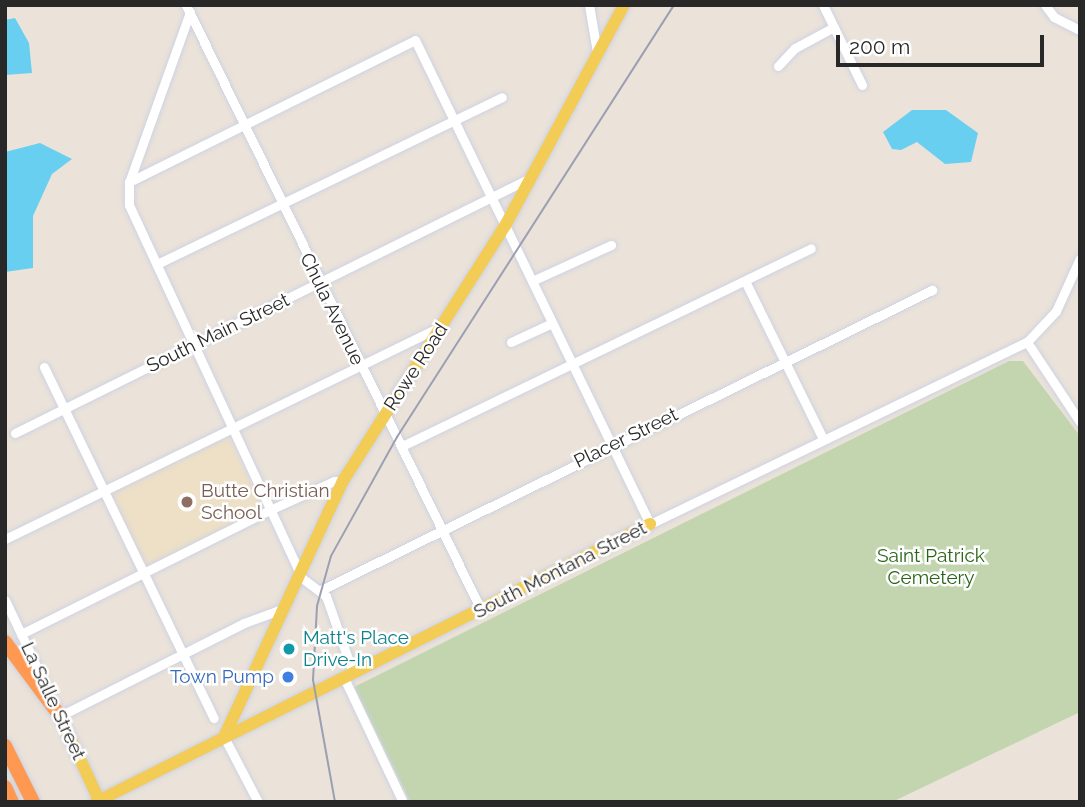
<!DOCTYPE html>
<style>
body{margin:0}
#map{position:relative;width:1085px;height:807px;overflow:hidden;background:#ebe3d9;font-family:Raleway,sans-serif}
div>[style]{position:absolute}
.education>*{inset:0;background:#ede0c7;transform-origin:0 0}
.cemetery>*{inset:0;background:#c2d5af}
.water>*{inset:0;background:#68cff0}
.roads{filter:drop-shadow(0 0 2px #ced2e2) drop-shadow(0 0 2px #ced2e2)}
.minor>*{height:9px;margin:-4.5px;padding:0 4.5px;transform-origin:4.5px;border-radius:4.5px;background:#fff}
.major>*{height:12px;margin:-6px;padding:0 6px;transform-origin:6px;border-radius:6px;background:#f3cc56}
.highway>*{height:14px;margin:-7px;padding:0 7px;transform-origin:7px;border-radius:7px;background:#ff9850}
.rail>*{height:2px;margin:-1px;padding:0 1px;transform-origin:1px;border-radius:1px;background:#9c9fb3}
.dots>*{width:19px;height:19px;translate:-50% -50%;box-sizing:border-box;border:4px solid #fff;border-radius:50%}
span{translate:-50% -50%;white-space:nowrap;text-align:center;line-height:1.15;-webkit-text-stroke:5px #fff;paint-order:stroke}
.street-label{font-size:19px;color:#282828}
.education-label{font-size:19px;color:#785e54}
.left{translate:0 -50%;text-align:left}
.park-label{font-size:19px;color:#296518}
.culture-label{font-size:19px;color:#0d838f}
.shop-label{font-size:19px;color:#366cbe}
.right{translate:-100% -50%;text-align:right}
.frame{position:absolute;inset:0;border:7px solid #282828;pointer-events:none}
.scale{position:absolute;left:836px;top:35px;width:208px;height:32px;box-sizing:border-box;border:4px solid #282828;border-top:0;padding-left:9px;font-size:21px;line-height:24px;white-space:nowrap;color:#282828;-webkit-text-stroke:5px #fff;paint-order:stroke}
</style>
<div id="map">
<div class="education">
<div style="left:228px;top:437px;width:80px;height:130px;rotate:64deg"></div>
</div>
<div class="cemetery">
<div style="clip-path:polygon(1009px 361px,1023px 361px,1080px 436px,1080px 712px,892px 802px,410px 802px,354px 687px)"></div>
</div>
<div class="water">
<div style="clip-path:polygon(15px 18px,29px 43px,32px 73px,5px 75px,5px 20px)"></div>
<div style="clip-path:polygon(912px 110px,946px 110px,978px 133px,971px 162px,945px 164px,917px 142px,901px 150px,892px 149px,883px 132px)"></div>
<div style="clip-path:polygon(40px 143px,72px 159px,52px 174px,33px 216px,33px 268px,5px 272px,5px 152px)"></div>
</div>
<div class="roads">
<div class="minor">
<div style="left:186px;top:5px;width:673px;rotate:64.01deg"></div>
<div style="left:589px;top:5px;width:48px;rotate:80.3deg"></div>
<div style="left:823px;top:5px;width:89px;rotate:64deg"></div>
<div style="left:1045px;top:5px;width:15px;rotate:53deg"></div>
<div style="left:1054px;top:17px;width:29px;rotate:27deg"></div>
<div style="left:190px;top:12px;width:181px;rotate:109.7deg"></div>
<div style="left:129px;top:182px;width:23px;rotate:90deg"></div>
<div style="left:129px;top:205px;width:404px;rotate:65.1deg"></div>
<div style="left:778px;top:66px;width:25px;rotate:-47deg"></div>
<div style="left:795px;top:48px;width:44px;rotate:-28.3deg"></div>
<div style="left:129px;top:182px;width:319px;rotate:-26.4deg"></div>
<div style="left:415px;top:40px;width:538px;rotate:64.1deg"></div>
<div style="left:650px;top:524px;width:419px;rotate:-25.8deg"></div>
<div style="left:1027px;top:342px;width:42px;rotate:-46.9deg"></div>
<div style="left:1056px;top:311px;width:58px;rotate:-65.6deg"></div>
<div style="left:157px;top:264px;width:383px;rotate:-25.8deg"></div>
<div style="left:532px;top:281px;width:87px;rotate:-24.5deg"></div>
<div style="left:745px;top:281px;width:176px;rotate:63.7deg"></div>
<div style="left:511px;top:342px;width:45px;rotate:-24.9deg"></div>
<div style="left:1027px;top:342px;width:96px;rotate:56.5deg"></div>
<div style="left:44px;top:367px;width:390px;rotate:64.2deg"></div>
<div style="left:15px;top:433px;width:577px;rotate:-26.34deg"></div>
<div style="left:402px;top:446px;width:454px;rotate:-25.8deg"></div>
<div style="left:5px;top:539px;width:483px;rotate:-26deg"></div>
<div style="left:298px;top:575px;width:35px;rotate:37deg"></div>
<div style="left:326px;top:596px;width:82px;rotate:70.7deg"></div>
<div style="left:321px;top:590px;width:681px;rotate:-26.15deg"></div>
<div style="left:5px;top:600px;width:103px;rotate:64.7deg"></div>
<div style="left:21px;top:634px;width:280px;rotate:-26.5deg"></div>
<div style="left:272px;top:509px;width:68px;rotate:-24.3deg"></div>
<div style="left:334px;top:481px;width:9px"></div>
<div style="left:344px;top:678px;width:137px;rotate:64.6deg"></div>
<div style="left:58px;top:712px;width:4px;rotate:63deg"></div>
<div style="left:60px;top:716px;width:206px;rotate:-26.8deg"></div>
<div style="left:244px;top:623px;width:40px;rotate:-20.2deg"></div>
<div style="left:224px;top:737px;width:73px;rotate:62.4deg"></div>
</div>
<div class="major">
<div style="left:60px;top:716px;width:95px;rotate:65.1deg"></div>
<div style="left:224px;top:737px;width:282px;rotate:-65.1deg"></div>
<div style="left:343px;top:481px;width:304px;rotate:-57.6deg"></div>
<div style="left:506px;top:224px;width:249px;rotate:-61.7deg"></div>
<div style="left:96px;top:802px;width:620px;rotate:-26.65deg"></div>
</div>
<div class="highway">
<div style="left:5px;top:642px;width:92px;rotate:53.4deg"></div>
<div style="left:5px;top:746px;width:63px;rotate:63.4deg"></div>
<div style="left:5px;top:787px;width:17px;rotate:65deg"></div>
</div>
</div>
<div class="rail">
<div style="left:335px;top:802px;width:124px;rotate:-100.2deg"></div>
<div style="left:313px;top:680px;width:74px;rotate:-86.9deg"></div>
<div style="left:317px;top:606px;width:52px;rotate:-74.4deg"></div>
<div style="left:331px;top:556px;width:136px;rotate:-61deg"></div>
<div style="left:397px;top:437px;width:513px;rotate:-57.33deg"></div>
</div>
<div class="dots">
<div style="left:187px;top:502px;background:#8d6e63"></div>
<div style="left:289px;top:649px;background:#0f9aa8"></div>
<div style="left:288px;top:677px;background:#3f7fe0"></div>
</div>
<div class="street-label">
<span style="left:332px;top:309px;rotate:64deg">Chula Avenue</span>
<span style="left:218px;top:333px;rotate:-26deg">South Main Street</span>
<span style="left:416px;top:367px;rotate:-57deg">Rowe Road</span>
<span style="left:626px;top:438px;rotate:-26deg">Placer Street</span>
<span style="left:560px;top:570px;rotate:-27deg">South Montana Street</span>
<span style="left:53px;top:701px;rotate:65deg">La Salle Street</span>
</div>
<div class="education-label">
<span class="left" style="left:201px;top:502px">Butte Christian<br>School</span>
</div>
<div class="park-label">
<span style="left:931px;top:567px">Saint Patrick<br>Cemetery</span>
</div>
<div class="culture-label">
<span class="left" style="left:303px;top:649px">Matt's Place<br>Drive-In</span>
</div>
<div class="shop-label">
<span class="right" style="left:274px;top:677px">Town Pump</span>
</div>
<div class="frame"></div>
<div class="scale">200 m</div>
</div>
